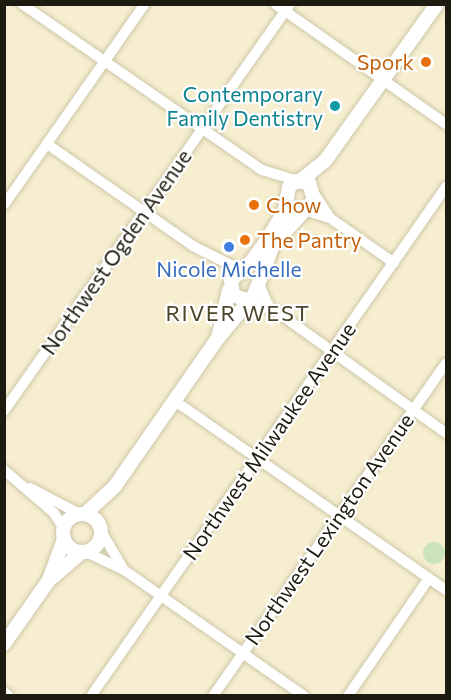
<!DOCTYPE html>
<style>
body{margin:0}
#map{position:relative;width:451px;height:700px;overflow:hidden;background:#f6eecf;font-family:Commissioner,sans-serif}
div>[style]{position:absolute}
.green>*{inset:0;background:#cbe3bd}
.round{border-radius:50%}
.roads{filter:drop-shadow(0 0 2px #cec6a8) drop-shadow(0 0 2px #cec6a8)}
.minor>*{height:10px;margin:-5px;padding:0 5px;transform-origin:5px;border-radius:5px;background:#fff}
.major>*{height:14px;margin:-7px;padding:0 7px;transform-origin:7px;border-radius:7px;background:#fff}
.major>.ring{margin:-7px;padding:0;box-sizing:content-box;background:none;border:14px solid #fff;border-radius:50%}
.dots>*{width:16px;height:16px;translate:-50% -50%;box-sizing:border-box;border:3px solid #fff;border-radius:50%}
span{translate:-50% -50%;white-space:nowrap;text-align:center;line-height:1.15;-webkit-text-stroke:4.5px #fff;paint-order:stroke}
.food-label{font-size:21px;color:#c56008}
.right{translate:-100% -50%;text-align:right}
.left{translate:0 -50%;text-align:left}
.culture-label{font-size:21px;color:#0d838f}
.street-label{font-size:21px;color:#1d1a0f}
.shop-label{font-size:21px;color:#366cbe}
.neighbourhood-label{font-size:22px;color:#4d462c;letter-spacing:1.5px}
.frame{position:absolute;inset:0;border:6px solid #1d1a0f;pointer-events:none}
</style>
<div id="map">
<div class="green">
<div class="round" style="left:423px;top:542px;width:22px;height:22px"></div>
</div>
<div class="roads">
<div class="minor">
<div style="left:22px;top:4px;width:292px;rotate:34.7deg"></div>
<div style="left:262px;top:170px;width:37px;rotate:17deg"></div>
<div style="left:275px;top:4px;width:209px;rotate:35.1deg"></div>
<div style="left:47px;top:144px;width:178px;rotate:34.9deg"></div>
<div style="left:193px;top:246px;width:54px;rotate:26.6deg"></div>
<div style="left:4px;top:205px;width:246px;rotate:-55deg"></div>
<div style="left:304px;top:210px;width:27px;rotate:17deg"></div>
<div style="left:330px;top:218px;width:27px;rotate:-123deg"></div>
<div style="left:330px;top:218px;width:78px;rotate:35.1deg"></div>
<div style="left:259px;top:284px;width:25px;rotate:67deg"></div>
<div style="left:246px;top:300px;width:32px;rotate:20deg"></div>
<div style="left:276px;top:311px;width:209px;rotate:35.7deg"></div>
<div style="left:175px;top:401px;width:330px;rotate:34.9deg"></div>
<div style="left:4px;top:411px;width:497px;rotate:-54.9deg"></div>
<div style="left:4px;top:470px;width:66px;rotate:40.7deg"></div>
<div style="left:54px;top:513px;width:19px;rotate:58deg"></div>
<div style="left:30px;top:488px;width:56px;rotate:27.5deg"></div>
<div style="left:101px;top:531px;width:42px;rotate:59.7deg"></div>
<div style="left:86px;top:552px;width:42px;rotate:25.3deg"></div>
<div style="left:124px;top:570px;width:220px;rotate:35deg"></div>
<div style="left:4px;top:692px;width:6px;rotate:39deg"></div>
<div style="left:91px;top:696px;width:621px;rotate:-55.11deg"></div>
<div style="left:213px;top:696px;width:406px;rotate:-55deg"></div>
<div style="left:348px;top:696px;width:143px;rotate:-55.5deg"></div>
</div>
<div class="major">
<div style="left:300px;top:181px;width:32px;rotate:-39deg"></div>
<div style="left:325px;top:161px;width:193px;rotate:-54.5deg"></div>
<div style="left:218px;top:338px;width:49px;rotate:-77.1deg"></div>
<div style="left:85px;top:514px;width:41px;rotate:-43deg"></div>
<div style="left:115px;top:486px;width:180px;rotate:-55.2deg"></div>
<div style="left:218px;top:338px;width:56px;rotate:-50.1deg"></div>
<div style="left:254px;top:295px;width:53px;rotate:-69.2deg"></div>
<div style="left:273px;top:245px;width:61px;rotate:-47.7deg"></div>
<div style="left:314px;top:200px;width:18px;rotate:-106deg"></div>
<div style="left:309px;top:183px;width:12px;rotate:-171deg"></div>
<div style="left:297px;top:181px;width:10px;rotate:143deg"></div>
<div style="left:289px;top:187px;width:23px;rotate:100deg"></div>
<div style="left:285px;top:210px;width:35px;rotate:121deg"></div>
<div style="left:267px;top:240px;width:32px;rotate:126deg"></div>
<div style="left:248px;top:266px;width:22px;rotate:141deg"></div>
<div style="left:231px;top:280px;width:15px;rotate:82deg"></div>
<div style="left:233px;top:295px;width:14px;rotate:21deg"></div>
<div class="ring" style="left:63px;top:514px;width:24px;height:24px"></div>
<div style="left:53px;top:577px;width:38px;rotate:-41deg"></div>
<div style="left:4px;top:644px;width:78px;rotate:-54.9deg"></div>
<div style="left:49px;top:580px;width:44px;rotate:-69.9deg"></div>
</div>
</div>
<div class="dots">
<div style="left:426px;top:62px;background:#e8710a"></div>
<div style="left:335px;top:106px;background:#0f9aa8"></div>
<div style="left:254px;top:205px;background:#e8710a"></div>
<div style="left:245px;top:240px;background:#e8710a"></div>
<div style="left:229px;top:247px;background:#3f7fe0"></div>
</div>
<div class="food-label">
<span class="right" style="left:414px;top:62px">Spork</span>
<span class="left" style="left:266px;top:205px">Chow</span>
<span class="left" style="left:257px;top:240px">The Pantry</span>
</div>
<div class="culture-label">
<span class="right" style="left:323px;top:106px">Contemporary<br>Family Dentistry</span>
</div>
<div class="street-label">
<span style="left:116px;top:252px;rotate:-55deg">Northwest Ogden Avenue</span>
<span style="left:269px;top:441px;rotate:-55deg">Northwest Milwaukee Avenue</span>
<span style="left:329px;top:529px;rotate:-55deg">Northwest Lexington Avenue</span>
</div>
<div class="shop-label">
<span style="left:229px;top:269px">Nicole Michelle</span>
</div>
<div class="neighbourhood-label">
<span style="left:238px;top:313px">RIVER WEST</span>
</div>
<div class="frame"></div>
</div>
